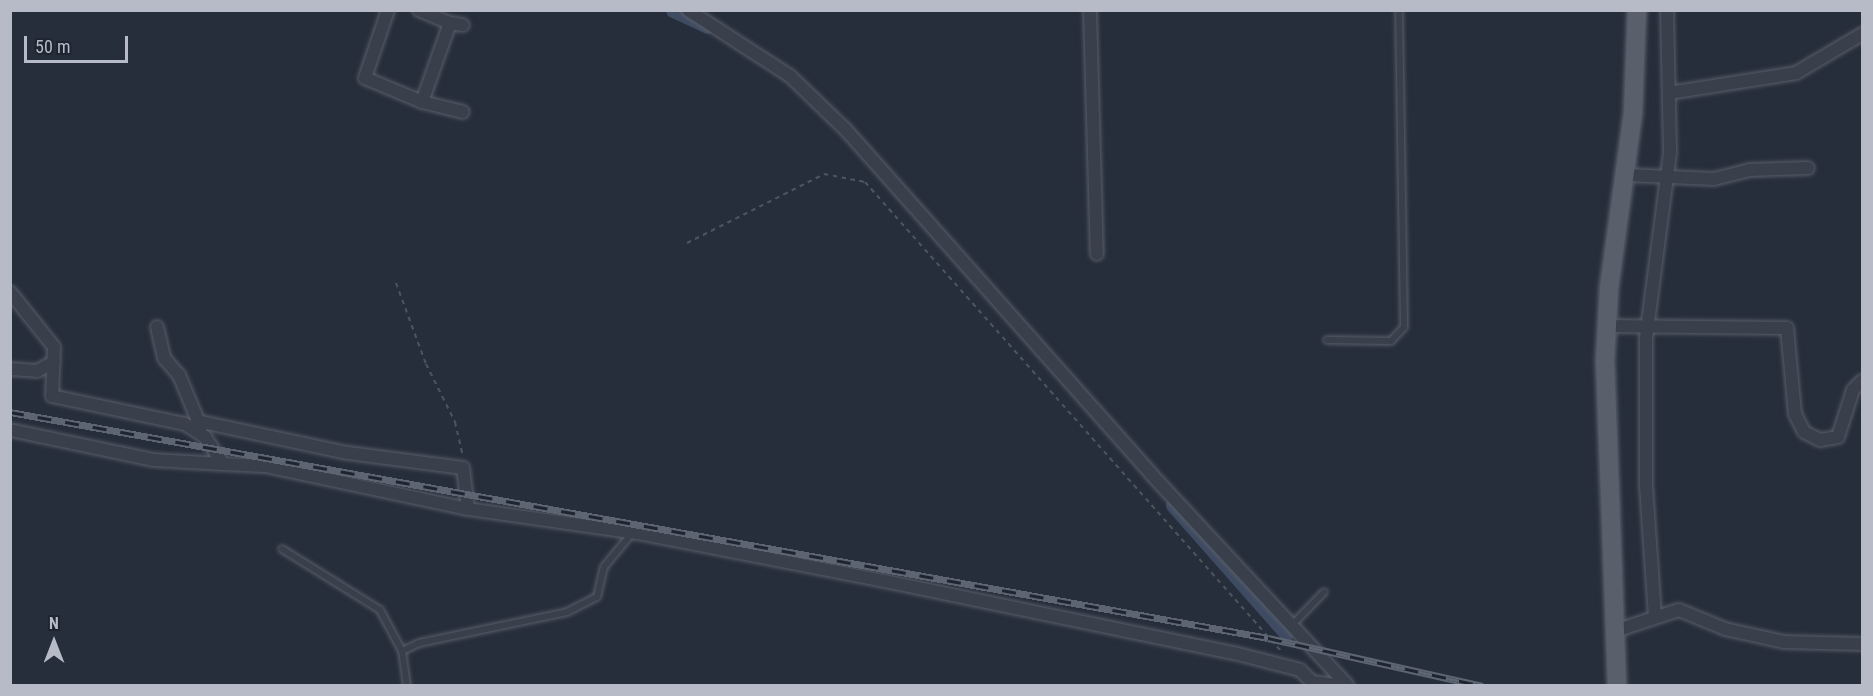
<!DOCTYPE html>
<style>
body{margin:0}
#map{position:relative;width:1873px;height:696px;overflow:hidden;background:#272e3b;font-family:"Roboto Condensed",sans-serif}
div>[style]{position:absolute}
.canal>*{height:15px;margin:-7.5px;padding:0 7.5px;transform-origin:7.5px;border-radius:7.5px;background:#3e4b62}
.path>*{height:2px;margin-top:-1px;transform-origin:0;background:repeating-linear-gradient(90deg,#49575b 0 4.5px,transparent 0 9px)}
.roads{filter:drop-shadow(0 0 2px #585e69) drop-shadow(0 0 2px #585e69)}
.lane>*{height:6px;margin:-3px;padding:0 3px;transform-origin:3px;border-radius:3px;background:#3a404b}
.street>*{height:12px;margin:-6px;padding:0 6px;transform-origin:6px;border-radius:6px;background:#3a404b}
.primary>*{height:18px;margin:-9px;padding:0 9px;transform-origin:9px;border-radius:9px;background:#595f6b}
.rail>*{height:7px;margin-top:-3.5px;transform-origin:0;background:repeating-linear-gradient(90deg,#1f2530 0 14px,#5d6472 0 28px);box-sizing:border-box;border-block:2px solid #5d6472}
span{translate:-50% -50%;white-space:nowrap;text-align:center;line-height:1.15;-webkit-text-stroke:5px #1f2530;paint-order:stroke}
.frame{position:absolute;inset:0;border:12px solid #b6bbc7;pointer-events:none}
.north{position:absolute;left:24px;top:612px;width:60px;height:60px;-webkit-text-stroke:4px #1f2530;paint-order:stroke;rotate:0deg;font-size:16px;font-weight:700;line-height:24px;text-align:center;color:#b6bbc7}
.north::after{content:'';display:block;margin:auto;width:21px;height:27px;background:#b6bbc7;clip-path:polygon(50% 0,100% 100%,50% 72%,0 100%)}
.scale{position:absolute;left:24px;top:36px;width:104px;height:27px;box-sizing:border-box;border:3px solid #b6bbc7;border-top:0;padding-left:8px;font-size:18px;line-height:21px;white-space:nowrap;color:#b6bbc7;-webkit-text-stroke:4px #1f2530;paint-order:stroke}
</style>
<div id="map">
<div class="canal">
<div style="left:673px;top:10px;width:38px;rotate:25deg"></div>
<div style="left:1173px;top:505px;width:171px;rotate:48.6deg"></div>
</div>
<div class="path">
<div style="left:687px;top:243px;width:153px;rotate:-26.7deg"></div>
<div style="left:824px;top:174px;width:42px;rotate:11deg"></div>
<div style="left:865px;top:182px;width:627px;rotate:48.43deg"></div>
<div style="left:396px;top:283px;width:86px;rotate:69.7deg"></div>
<div style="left:426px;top:364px;width:65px;rotate:63.4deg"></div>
<div style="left:455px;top:422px;width:36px;rotate:77deg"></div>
</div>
<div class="roads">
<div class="lane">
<div style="left:1327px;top:340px;width:64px;rotate:0.9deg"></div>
<div style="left:1391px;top:341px;width:19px;rotate:-47deg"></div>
<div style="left:1404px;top:327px;width:317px;rotate:-90.9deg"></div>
<div style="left:282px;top:549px;width:115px;rotate:31.9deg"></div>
<div style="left:380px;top:610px;width:47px;rotate:61.8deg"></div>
<div style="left:1294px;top:623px;width:43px;rotate:-45.9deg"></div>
<div style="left:407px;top:686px;width:35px;rotate:-98deg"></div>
<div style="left:402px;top:651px;width:19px;rotate:-25deg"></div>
<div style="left:419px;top:643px;width:151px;rotate:-11.8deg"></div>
<div style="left:567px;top:612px;width:34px;rotate:-27deg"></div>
<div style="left:597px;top:597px;width:31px;rotate:-77deg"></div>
<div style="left:604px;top:567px;width:44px;rotate:-50.5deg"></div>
</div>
<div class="street">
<div style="left:388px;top:10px;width:72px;rotate:108.7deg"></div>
<div style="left:365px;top:78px;width:62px;rotate:22.8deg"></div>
<div style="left:422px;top:102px;width:42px;rotate:13.7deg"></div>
<div style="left:419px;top:10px;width:34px;rotate:23deg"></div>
<div style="left:450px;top:23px;width:84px;rotate:109.5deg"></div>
<div style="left:688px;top:10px;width:121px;rotate:32.9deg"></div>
<div style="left:790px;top:76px;width:78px;rotate:44deg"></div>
<div style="left:846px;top:130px;width:460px;rotate:48.4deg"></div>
<div style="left:1151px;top:474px;width:289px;rotate:47.1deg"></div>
<div style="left:1090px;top:10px;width:244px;rotate:88.4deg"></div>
<div style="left:450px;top:23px;width:13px;rotate:9deg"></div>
<div style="left:1669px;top:93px;width:129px;rotate:-8.9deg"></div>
<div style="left:1796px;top:73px;width:77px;rotate:-30.6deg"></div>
<div style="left:1627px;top:175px;width:87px;rotate:2.6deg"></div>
<div style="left:1714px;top:179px;width:36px;rotate:-14deg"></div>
<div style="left:1749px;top:170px;width:59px;rotate:-1.9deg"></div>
<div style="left:10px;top:292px;width:70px;rotate:51.3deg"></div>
<div style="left:54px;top:347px;width:49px;rotate:92.3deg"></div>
<div style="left:52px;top:396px;width:136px;rotate:11.9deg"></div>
<div style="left:185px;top:424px;width:24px;rotate:33deg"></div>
<div style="left:205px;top:437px;width:32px;rotate:56deg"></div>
<div style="left:223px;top:464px;width:42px;rotate:2.7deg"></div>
<div style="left:265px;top:466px;width:208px;rotate:12deg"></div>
<div style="left:468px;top:509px;width:177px;rotate:8.1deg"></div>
<div style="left:643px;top:534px;width:247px;rotate:11deg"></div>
<div style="left:885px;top:581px;width:356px;rotate:11.7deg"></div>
<div style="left:1234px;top:653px;width:68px;rotate:14.4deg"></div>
<div style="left:1300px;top:670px;width:17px;rotate:45deg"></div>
<div style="left:1312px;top:682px;width:32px;rotate:7deg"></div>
<div style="left:1606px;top:326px;width:181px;rotate:0.6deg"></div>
<div style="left:1787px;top:328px;width:86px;rotate:84.7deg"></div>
<div style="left:1795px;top:414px;width:20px;rotate:63deg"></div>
<div style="left:1804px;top:432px;width:18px;rotate:27deg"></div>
<div style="left:1820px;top:440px;width:18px;rotate:-9deg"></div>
<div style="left:1838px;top:437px;width:49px;rotate:-72.3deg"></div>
<div style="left:1853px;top:390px;width:13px;rotate:-45deg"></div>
<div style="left:157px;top:327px;width:32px;rotate:77deg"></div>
<div style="left:164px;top:358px;width:23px;rotate:49deg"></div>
<div style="left:179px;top:375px;width:57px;rotate:67.5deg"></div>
<div style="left:10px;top:369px;width:27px;rotate:4deg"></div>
<div style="left:37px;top:371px;width:19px;rotate:-28deg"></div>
<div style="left:197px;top:421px;width:154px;rotate:12deg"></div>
<div style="left:348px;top:453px;width:116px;rotate:7.4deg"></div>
<div style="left:463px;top:468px;width:41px;rotate:83deg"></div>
<div style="left:10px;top:430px;width:146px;rotate:11.8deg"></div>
<div style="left:153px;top:460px;width:70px;rotate:3.3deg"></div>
<div style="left:1655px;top:617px;width:132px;rotate:-93.9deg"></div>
<div style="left:1646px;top:485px;width:147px;rotate:-90deg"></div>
<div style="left:1646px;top:338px;width:188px;rotate:-82.6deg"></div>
<div style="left:1670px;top:152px;width:142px;rotate:-91.2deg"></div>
<div style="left:1615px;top:631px;width:67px;rotate:-18.2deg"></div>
<div style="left:1679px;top:610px;width:50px;rotate:22.4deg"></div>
<div style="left:1725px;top:629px;width:60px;rotate:12.4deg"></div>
<div style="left:1784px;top:642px;width:78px;rotate:1.5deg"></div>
</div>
<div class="primary">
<div style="left:1617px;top:686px;width:324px;rotate:-92.1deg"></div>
<div style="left:1605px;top:362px;width:74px;rotate:-86.9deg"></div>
<div style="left:1609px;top:288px;width:178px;rotate:-82.2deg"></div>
<div style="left:1633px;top:112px;width:102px;rotate:-87.8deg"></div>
</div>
</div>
<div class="rail">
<div style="left:10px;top:412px;width:1278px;rotate:10.18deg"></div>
<div style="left:1268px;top:638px;width:220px;rotate:12.6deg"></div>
</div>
<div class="frame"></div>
<div class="north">N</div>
<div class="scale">50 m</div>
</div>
